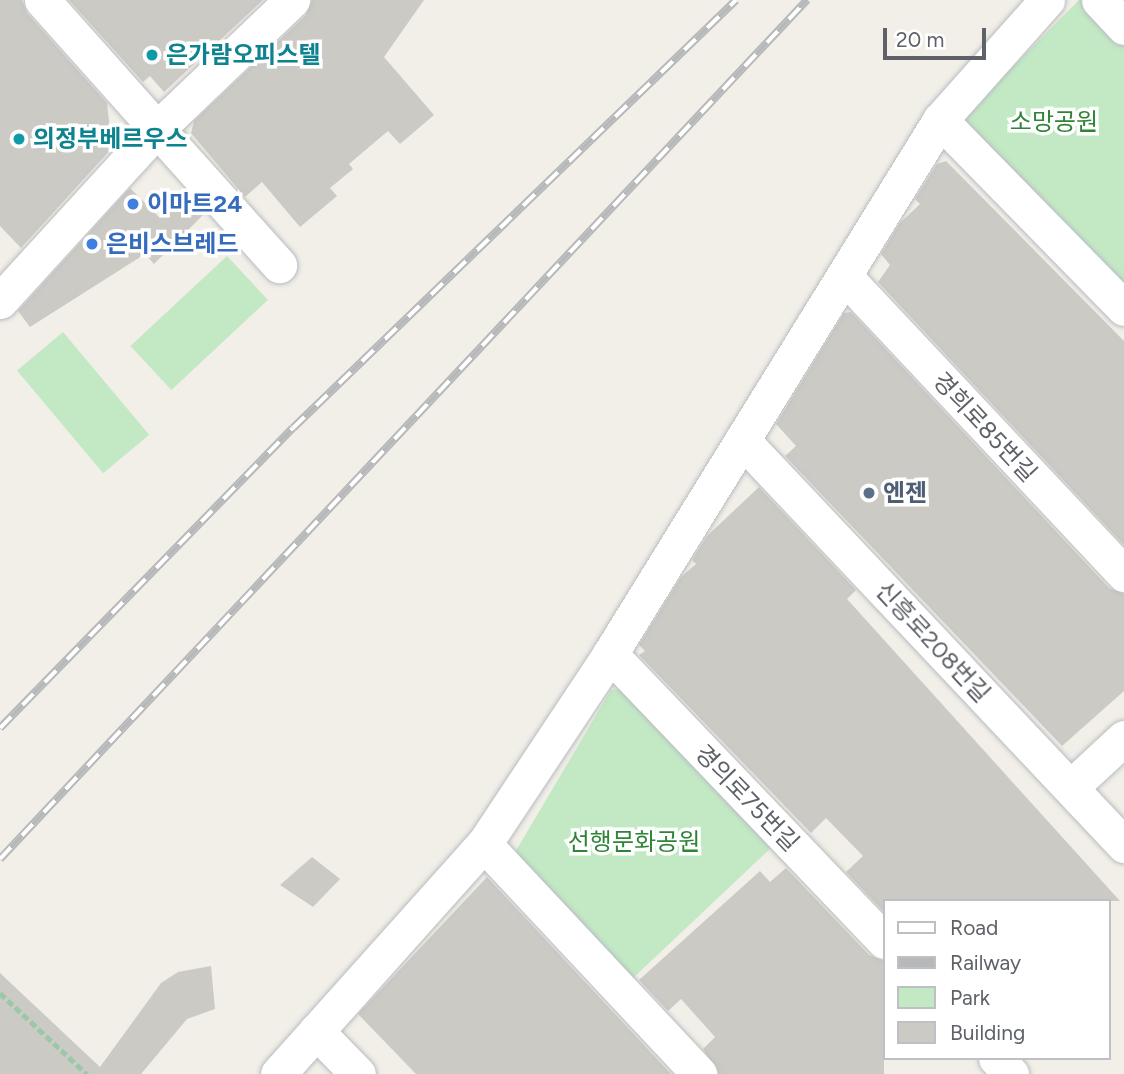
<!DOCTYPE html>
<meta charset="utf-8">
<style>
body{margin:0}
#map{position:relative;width:1124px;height:1074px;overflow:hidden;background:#f1efe7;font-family:Figtree,"Noto Sans KR",sans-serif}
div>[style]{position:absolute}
.green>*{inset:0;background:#c3e9c4;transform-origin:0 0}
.building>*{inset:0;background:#cccac4}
.path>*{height:4.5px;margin-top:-2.25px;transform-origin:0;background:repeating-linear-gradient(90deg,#9ac8a9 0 7px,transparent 0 10.5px)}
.roads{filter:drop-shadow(0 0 2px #b9bcc1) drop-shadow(0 0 2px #b9bcc1)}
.minor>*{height:35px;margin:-17.5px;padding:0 17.5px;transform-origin:17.5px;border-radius:17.5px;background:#fff}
.rail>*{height:8px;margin-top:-4px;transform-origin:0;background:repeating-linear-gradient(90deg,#fff 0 16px,#b7b8b9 0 32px);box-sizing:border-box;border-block:2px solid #b7b8b9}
.dots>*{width:19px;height:19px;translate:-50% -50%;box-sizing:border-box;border:4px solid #fff;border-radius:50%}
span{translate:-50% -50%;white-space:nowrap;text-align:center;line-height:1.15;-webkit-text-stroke:7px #fff;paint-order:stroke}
.culture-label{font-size:24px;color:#0d838f;font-weight:700}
.left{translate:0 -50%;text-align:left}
.park-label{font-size:24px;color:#308438}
.shop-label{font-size:24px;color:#366cbe;font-weight:700}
.street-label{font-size:24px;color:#5e6268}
.service-label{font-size:24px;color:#4e5e75;font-weight:700}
.legend{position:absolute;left:883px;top:899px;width:228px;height:161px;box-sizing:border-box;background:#fff;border:2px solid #bfc0c3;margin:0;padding:9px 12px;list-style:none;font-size:21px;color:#5e6268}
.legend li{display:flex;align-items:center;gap:14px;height:35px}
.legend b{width:35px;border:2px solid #bfc0c3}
.scale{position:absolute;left:883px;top:28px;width:103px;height:32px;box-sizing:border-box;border:4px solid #5e6268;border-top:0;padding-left:9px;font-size:21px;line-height:24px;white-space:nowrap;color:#5e6268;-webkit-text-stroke:5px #fff;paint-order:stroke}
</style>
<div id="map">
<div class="green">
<div style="clip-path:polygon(1079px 0,1086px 0,1124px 41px,1124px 296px,959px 121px)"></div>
<div style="left:227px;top:256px;width:60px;height:132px;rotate:47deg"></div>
<div style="left:63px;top:332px;width:134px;height:60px;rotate:50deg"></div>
<div style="clip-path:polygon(621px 689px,771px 848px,632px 979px,514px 854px,611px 690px)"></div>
</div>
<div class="building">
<div style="clip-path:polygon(0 0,22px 0,27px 13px,107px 103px,112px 148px,21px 248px,0 226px)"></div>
<div style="clip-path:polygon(69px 0,263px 0,164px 92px,150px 76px,143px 82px)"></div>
<div style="clip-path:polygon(312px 0,424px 0,384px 57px,434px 115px,400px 144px,388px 131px,349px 164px,353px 169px,330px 188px,337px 196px,300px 227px,262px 182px,245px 197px,191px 133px,194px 121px,306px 15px)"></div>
<div style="clip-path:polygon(946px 161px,1124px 341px,1124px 545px,878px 282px,890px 265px,881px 254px,900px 223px,920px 204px,915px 199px,937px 164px)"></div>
<div style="clip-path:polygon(130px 188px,160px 218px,187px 192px,205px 213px,154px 264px,145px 254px,30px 327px,18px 311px)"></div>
<div style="clip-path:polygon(851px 312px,1109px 588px,1124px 594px,1124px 691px,1062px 746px,785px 456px,796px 446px,776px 424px,844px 313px)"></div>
<div style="clip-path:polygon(759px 487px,856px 590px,847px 599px,1120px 901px,884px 901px,884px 912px,846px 872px,863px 856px,826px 818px,811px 833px,639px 655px,645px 651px,639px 645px,681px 577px,696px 564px,692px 560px,707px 536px)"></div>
<div style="clip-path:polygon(312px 857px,340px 879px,313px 907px,280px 885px)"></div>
<div style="clip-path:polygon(786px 868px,869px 955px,884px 961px,884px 1074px,719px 1074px,703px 1049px,715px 1037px,681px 999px,668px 1011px,639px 980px,760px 871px,770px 882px)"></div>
<div style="clip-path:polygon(487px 877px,671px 1074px,416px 1074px,358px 1014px)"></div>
<div style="clip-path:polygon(211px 966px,215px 1009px,187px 1019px,141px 1074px,0 1074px,0 973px,100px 1067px,161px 983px,178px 972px)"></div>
</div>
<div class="path">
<div style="left:0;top:993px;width:119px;rotate:43deg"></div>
</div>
<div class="roads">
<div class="minor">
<div style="left:42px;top:0;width:173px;rotate:48.3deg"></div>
<div style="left:157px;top:129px;width:187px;rotate:-43.7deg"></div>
<div style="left:1099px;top:0;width:37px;rotate:47deg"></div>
<div style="left:940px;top:120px;width:263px;rotate:45.6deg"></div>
<div style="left:847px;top:279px;width:405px;rotate:46.8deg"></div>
<div style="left:0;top:301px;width:233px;rotate:-47.6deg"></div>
<div style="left:157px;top:129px;width:183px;rotate:48.1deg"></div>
<div style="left:742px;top:440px;width:557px;rotate:46.67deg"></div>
<div style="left:610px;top:654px;width:397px;rotate:46.3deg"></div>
<div style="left:1071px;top:787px;width:72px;rotate:-42.8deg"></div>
<div style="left:484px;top:844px;width:315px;rotate:46.9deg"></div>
<div style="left:316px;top:1031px;width:60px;rotate:45.7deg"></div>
<div style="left:996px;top:1058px;width:22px;rotate:47deg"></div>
<div style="left:278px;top:1074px;width:309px;rotate:-48.2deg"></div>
<div style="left:484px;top:844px;width:228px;rotate:-56.4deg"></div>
<div style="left:610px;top:654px;width:628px;rotate:-58.28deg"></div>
<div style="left:940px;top:120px;width:161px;rotate:-48.3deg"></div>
</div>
</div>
<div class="rail">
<div style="left:0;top:728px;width:419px;rotate:-45.7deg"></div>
<div style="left:293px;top:428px;width:616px;rotate:-44.01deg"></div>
<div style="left:0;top:859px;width:1179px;rotate:-46.79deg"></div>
</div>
<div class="dots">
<div style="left:152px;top:55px;background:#0f9aa8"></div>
<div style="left:19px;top:139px;background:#0f9aa8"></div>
<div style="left:133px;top:204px;background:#3f7fe0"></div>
<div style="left:92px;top:244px;background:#3f7fe0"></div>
<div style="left:869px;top:493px;background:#5c6f8a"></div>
</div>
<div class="culture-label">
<span class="left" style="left:166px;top:55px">은가람오피스텔</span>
<span class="left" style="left:33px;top:139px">의정부베르우스</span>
</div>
<div class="park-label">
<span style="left:1054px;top:122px">소망공원</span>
<span style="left:634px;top:842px">선행문화공원</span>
</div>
<div class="shop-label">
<span class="left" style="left:147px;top:204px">이마트24</span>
<span class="left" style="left:106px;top:244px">은비스브레드</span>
</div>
<div class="street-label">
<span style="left:985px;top:427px;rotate:47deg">경희로85번길</span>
<span style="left:933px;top:642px;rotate:47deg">신흥로208번길</span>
<span style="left:747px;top:798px;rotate:46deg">경의로75번길</span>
</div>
<div class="service-label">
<span class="left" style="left:883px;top:493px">엔젠</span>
</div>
<ul class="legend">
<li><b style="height:9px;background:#fff"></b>Road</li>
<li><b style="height:9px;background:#b7b8b9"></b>Railway</li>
<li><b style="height:19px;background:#c3e9c4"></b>Park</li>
<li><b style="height:19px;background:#cccac4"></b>Building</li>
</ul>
<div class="scale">20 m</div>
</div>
